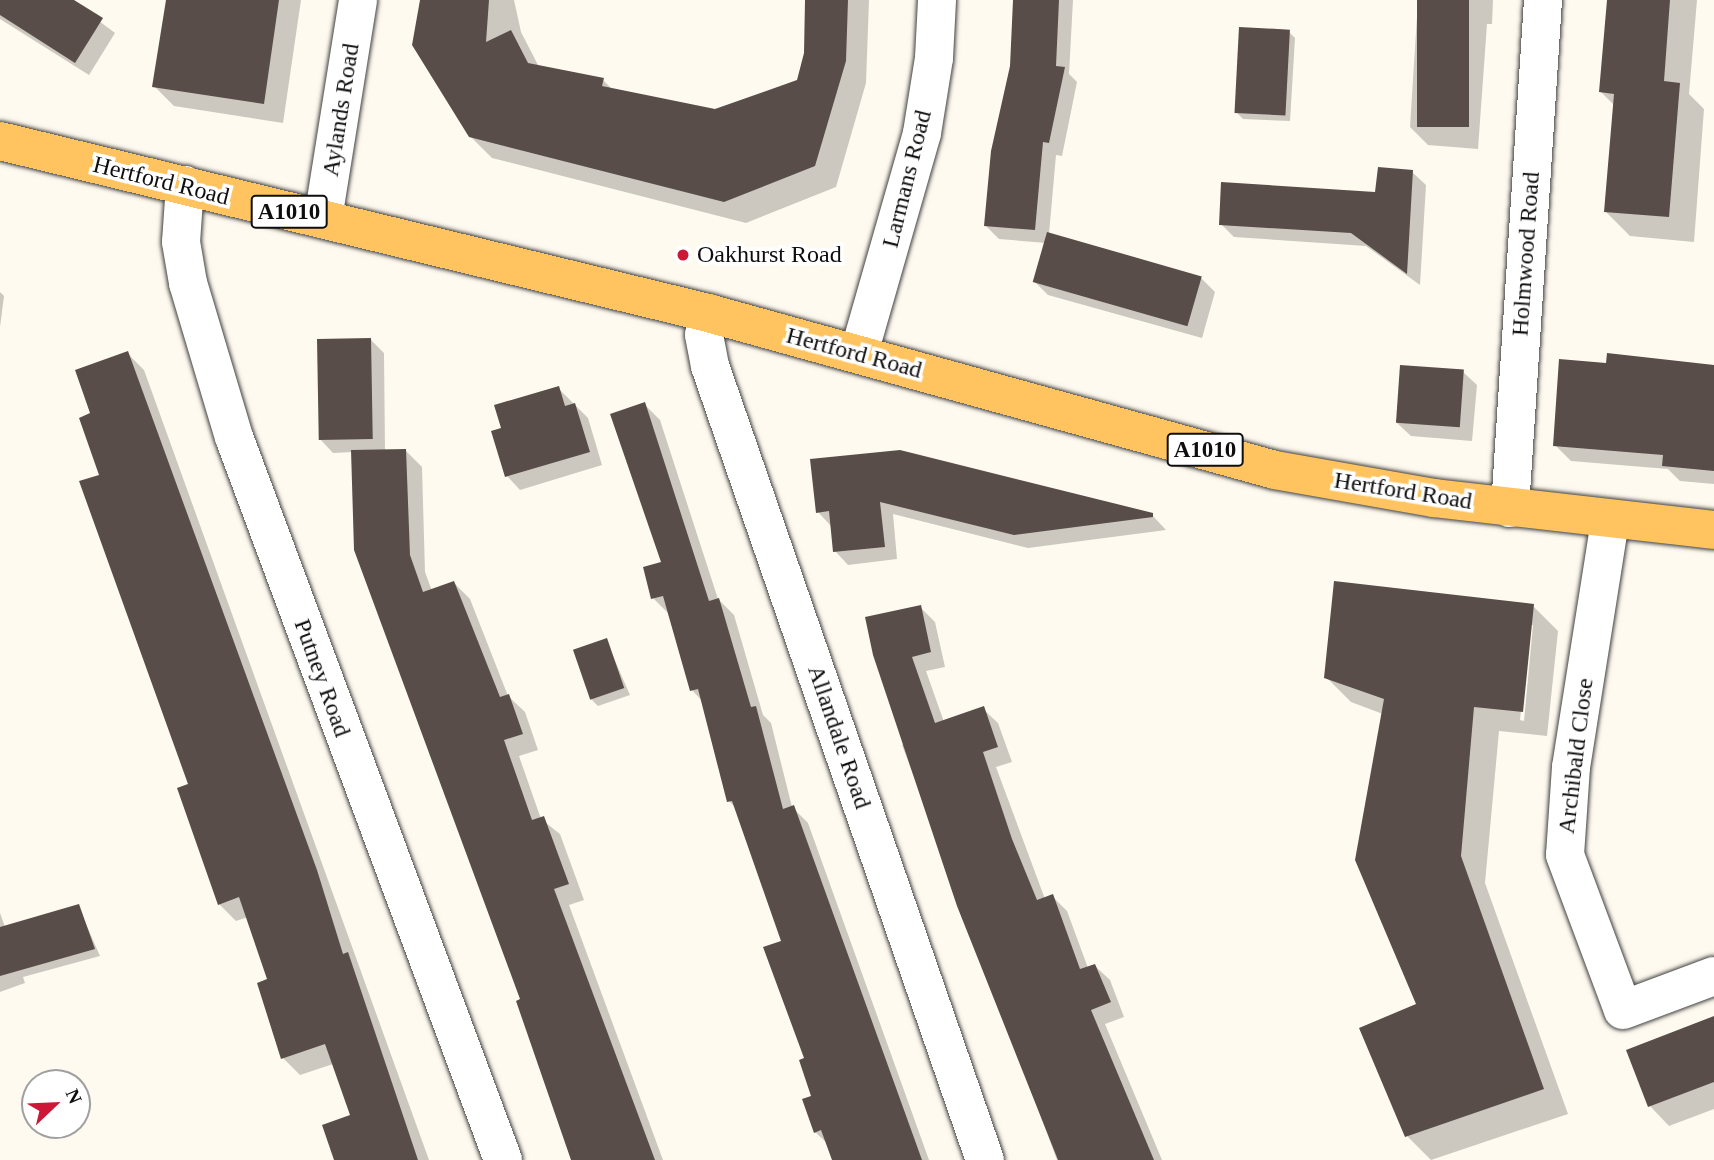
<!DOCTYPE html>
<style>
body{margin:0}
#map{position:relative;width:1714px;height:1160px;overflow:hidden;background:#fffaef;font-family:"Times New Roman",serif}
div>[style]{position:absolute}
.shadow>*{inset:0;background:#0003}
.building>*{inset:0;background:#584d49;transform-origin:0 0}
.roads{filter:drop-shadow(0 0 2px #414141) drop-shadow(0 0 2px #414141)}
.minor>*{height:38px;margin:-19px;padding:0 19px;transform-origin:19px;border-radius:19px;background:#fff}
.major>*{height:38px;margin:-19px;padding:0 19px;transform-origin:19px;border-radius:19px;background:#ffc45f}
.dots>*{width:19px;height:19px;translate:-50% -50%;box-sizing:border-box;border:4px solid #fff;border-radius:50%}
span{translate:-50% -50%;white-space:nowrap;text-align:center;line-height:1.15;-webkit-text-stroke:7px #fff;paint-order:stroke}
.shield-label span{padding:2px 5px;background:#fff;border:2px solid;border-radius:5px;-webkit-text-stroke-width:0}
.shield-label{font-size:23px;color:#0e0e0e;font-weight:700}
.street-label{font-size:24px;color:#0e0e0e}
.poi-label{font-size:24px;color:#0e0e0e}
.left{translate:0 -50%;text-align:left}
.north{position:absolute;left:21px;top:1069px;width:70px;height:70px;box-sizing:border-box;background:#fff;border:2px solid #9f9f9f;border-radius:50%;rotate:67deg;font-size:19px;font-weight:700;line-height:28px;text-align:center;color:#0e0e0e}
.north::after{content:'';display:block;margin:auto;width:24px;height:32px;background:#cd1736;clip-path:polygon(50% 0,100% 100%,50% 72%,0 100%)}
</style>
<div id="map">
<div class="shadow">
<div style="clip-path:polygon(0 0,71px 0,115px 33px,89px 75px,0 19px)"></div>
<div style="clip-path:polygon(167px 0,301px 0,283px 123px,174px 106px,154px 86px)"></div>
<div style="clip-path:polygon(421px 0,514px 0,521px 32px,539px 67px,603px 80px,613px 90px,715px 111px,798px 82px,805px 53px,807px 0,869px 0,866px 83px,836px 187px,746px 223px,492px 158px,470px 136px)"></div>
<div style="clip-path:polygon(1014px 0,1073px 0,1069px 74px,1077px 82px,1062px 156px,1056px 155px,1049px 234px,1202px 279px,1215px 292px,1202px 338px,1048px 295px,1035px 282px,1046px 243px,999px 239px,986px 226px,1011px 66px)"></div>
<div style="clip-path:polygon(1418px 0,1493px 0,1492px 24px,1487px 24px,1478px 149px,1428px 145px,1410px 127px)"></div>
<div style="clip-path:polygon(1609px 0,1697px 0,1689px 94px,1704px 109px,1694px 242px,1630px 236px,1605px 211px,1614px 105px,1601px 92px)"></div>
<div style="clip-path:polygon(1289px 32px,1295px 38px,1290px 121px,1243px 119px,1236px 112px)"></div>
<div style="clip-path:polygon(1412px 172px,1426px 185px,1420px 285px,1366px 246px,1234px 237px,1221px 224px,1377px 194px)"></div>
<div style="clip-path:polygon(0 292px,4px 296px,0 327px)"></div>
<div style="clip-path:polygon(371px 340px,384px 353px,385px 451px,406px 451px,422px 467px,425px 572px,432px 591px,454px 583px,470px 599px,508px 696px,525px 712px,538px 750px,519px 756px,541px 819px,560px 834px,584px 900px,569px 905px,663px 1160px,575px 1160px,353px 452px,333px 453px,320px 439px)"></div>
<div style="clip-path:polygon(127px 353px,144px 370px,429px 1160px,346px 1160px,352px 1116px,333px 1064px,300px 1075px,283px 1058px,270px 980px,248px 917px,236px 921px,219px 904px,190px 785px,101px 476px,93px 414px)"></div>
<div style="clip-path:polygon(1607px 365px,1714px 367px,1714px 484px,1680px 481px,1668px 469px,1571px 461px,1555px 445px)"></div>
<div style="clip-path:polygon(1463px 372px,1477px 385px,1472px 441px,1411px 436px,1397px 423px)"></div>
<div style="clip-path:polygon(558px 388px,588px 418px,602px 465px,520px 490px,507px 476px,503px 429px)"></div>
<div style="clip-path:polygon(644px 404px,660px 420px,718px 599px,734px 615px,763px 715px,771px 723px,792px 807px,808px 823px,929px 1160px,834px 1160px,829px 1145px,815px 1132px,813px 1097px,783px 942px,736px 808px,729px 801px,703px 702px,692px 690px,668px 613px,653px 598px,663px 563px)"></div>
<div style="clip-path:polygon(900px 452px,1152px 515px,1166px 530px,1028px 548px,893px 514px,897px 559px,848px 565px,835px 551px,831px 526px,818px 512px)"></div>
<div style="clip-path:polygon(evenodd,1533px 606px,1558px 631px,1547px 736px,1499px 731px,1485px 883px,1568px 1114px,1431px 1160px,1407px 1136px,1418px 1005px,1383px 714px,1351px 702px,1326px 677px,1533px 606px,1530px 625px,1533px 625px,1524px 721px,1520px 720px,1530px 625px)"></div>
<div style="clip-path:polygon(920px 607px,935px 622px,945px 667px,926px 671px,944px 722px,983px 709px,998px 723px,1012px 762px,996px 767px,1045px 899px,1052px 896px,1067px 911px,1088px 968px,1095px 966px,1110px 980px,1124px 1017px,1105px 1024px,1162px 1160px,1057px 1160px,902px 745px,908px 743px,867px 619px)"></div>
<div style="clip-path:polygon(606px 640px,630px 695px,598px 706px,592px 700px)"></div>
<div style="clip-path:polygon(78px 906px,100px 956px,23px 977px,25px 983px,0 992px,0 913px,5px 927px)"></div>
<div style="clip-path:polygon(1714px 1018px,1714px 1109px,1669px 1126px,1650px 1106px)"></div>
</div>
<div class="building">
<div style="clip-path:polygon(0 0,74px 0,103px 18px,75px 63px,0 15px)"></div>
<div style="clip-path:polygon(166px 0,279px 0,264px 104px,152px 87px)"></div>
<div style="clip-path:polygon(420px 0,489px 0,486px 42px,511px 30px,528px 63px,604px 78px,602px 86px,715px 109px,797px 80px,804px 53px,805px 0,848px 0,846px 61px,815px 166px,724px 202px,469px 137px,412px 45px)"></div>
<div style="clip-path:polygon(1013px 0,1059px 0,1056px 66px,1065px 67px,1049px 143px,1043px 142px,1035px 230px,984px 226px,991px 151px,1010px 66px)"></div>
<div style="left:1417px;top:0;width:52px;height:127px"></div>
<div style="clip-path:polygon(1607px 0,1670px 0,1664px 81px,1680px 83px,1669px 217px,1604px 212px,1614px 94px,1599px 92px)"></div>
<div style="left:1239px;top:27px;width:51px;height:86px;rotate:3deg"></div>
<div style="clip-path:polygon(1378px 167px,1413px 170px,1407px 274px,1351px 233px,1219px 225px,1221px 182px,1375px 192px)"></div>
<div style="left:1047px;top:232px;width:161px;height:52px;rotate:16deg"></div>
<div style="left:371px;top:338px;width:101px;height:54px;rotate:89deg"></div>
<div style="clip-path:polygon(128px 351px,317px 870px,343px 954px,348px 952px,418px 1160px,334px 1160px,322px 1125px,350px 1115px,325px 1044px,281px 1059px,257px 983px,267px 979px,239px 897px,218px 905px,177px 788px,188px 784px,79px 481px,99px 475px,79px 418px,90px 413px,75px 370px)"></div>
<div style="clip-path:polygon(1607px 353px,1714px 365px,1714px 471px,1662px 466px,1663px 455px,1553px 446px,1559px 359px,1606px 363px)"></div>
<div style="left:1400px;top:365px;width:64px;height:58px;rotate:4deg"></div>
<div style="clip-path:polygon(559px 386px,565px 406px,575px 403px,590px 452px,505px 477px,491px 431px,501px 428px,494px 405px)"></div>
<div style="clip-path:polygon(645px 402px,709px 601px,719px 598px,751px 707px,756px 706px,783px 809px,794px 805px,922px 1160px,832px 1160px,821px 1130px,814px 1133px,802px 1099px,811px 1096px,799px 1060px,804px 1058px,763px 947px,781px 941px,732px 801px,727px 802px,698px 689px,690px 691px,663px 596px,651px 599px,643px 567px,661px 562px,610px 414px)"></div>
<div style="clip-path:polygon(406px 449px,410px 555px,423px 592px,454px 581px,500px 697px,509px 694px,523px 734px,504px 740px,532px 820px,544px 816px,569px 884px,554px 889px,655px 1160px,571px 1160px,516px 1001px,520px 999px,354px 550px,351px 450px)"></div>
<div style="clip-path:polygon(900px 450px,1153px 513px,1153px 517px,1014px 535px,880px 502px,885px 547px,833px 552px,829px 511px,816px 513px,810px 459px)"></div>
<div style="clip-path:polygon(1334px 581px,1534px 604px,1523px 712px,1474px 707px,1461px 856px,1544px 1089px,1405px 1137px,1359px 1028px,1416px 1004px,1355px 860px,1384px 699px,1324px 678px)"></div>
<div style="clip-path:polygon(921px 605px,931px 652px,912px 657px,935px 723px,984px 706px,998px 747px,983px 752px,1012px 839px,1037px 900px,1053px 894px,1080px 969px,1095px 964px,1111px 1002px,1091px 1010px,1154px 1160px,1058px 1160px,957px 906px,873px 655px,865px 617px)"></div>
<div style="left:607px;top:638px;width:53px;height:36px;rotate:71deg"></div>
<div style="clip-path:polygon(79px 904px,95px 949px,0 976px,0 927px)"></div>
<div style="clip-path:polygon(1714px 1016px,1714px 1082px,1648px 1107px,1626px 1050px)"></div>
</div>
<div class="roads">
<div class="minor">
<div style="left:185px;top:185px;width:57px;rotate:94deg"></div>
<div style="left:181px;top:242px;width:42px;rotate:80.3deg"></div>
<div style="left:188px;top:283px;width:161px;rotate:73.4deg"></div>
<div style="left:234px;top:437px;width:771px;rotate:69.59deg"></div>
<div style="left:323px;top:219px;width:222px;rotate:-80.9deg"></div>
<div style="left:708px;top:313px;width:22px;rotate:100deg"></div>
<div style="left:704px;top:335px;width:32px;rotate:79deg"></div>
<div style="left:710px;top:366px;width:840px;rotate:70.9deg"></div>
<div style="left:859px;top:353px;width:229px;rotate:-74deg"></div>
<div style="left:922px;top:133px;width:76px;rotate:-80.9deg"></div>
<div style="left:934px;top:58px;width:58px;rotate:-87deg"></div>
<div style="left:1510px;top:508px;width:509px;rotate:-86.28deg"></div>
<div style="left:1610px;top:521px;width:249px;rotate:99deg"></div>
<div style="left:1571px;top:767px;width:88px;rotate:93.9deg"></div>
<div style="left:1565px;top:855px;width:165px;rotate:69.5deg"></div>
<div style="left:1623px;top:1010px;width:97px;rotate:-20.5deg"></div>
</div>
<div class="major">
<div style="left:0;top:141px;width:729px;rotate:13.65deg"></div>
<div style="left:708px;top:313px;width:588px;rotate:15.48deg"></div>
<div style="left:1275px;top:470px;width:161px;rotate:10deg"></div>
<div style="left:1434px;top:498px;width:282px;rotate:6.5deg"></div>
</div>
</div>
<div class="dots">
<div style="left:683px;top:255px;background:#cd1736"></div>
</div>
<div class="shield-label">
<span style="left:289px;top:212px">A1010</span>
<span style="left:1205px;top:450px">A1010</span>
</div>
<div class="street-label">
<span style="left:341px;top:110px;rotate:-81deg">Aylands Road</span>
<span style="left:907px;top:179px;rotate:-76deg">Larmans Road</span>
<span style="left:161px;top:181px;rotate:14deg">Hertford Road</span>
<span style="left:1526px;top:254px;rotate:-86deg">Holmwood Road</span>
<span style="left:854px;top:353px;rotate:15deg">Hertford Road</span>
<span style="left:1403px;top:491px;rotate:9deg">Hertford Road</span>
<span style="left:322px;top:678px;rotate:70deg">Putney Road</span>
<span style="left:839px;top:737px;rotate:71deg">Allandale Road</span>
<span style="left:1576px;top:756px;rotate:-83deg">Archibald Close</span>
</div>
<div class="poi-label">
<span class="left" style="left:697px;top:255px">Oakhurst Road</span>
</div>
<div class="north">N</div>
</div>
